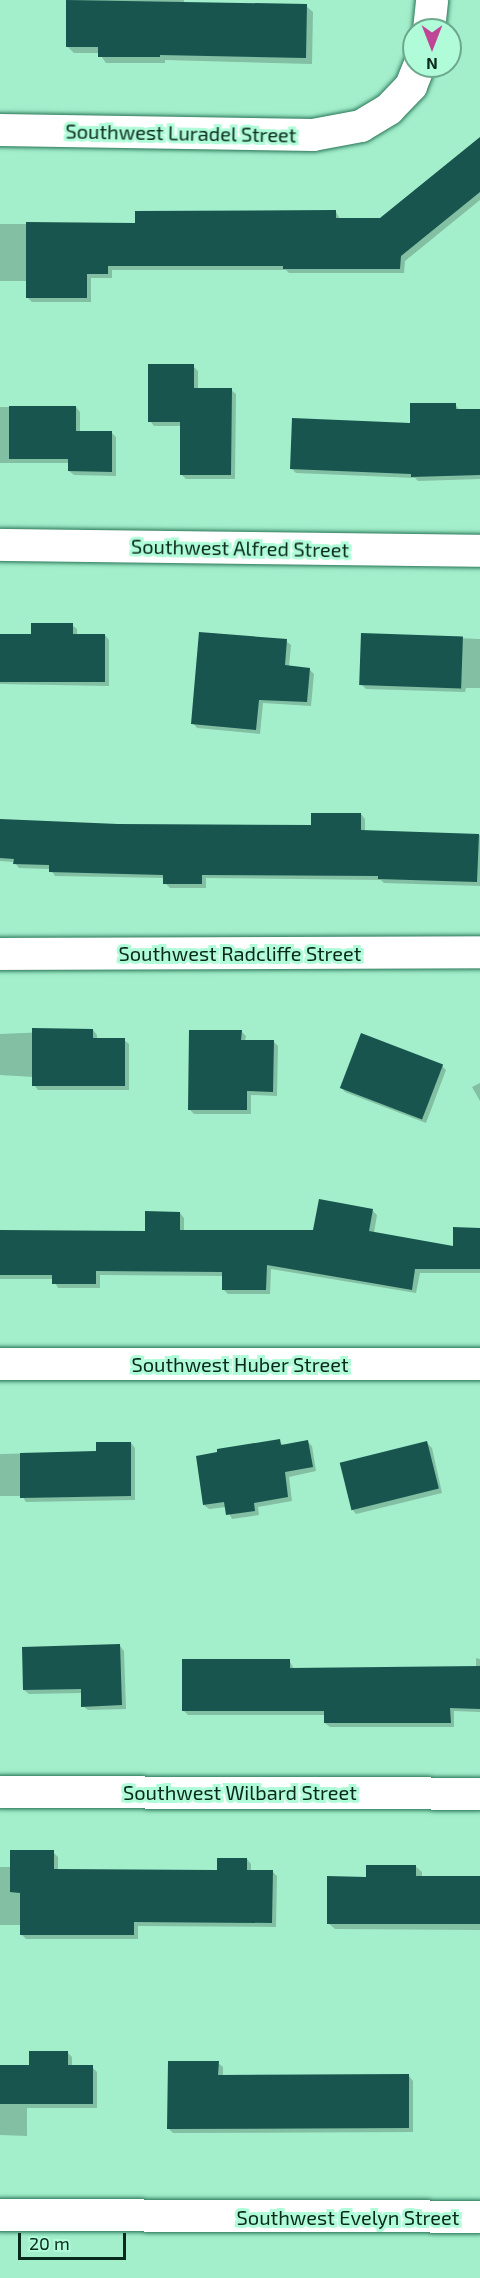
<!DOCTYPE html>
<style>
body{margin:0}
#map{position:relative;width:480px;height:2278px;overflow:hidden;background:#a3efcc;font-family:"Exo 2",sans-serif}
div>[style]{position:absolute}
.shadow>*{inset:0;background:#0003}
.building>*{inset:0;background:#18554e;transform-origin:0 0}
.roads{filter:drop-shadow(0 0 2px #297557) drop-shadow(0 0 2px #297557)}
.minor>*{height:32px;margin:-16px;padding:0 16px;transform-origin:16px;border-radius:16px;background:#fff}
span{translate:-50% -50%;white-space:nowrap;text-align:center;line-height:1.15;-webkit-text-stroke:6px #b0fcd9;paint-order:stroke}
.street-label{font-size:20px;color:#09291c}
.north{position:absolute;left:402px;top:18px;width:60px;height:60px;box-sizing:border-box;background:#b0fcd9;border:2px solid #6da88d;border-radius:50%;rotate:180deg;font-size:16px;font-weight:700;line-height:24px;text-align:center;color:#09291c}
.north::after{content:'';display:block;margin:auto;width:21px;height:27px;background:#c04596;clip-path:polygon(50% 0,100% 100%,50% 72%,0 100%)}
.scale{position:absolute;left:18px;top:2233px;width:108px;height:27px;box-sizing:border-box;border:3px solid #09291c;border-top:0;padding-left:8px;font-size:18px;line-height:21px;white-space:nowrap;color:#09291c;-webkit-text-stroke:4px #b0fcd9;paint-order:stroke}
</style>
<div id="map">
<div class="shadow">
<div style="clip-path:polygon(68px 0,184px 0,184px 3px,306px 6px,313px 12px,312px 64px,165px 60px,165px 63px,106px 63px,99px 53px,74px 53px,67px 46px)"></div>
<div style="clip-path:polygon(480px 139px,480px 200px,405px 261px,404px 273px,289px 273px,286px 270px,112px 270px,112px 278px,91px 278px,91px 302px,32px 302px,27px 297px,28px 281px,0 281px,0 224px,136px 224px,336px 212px,340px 219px,380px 219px)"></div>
<div style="clip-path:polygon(193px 366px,198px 371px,198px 390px,231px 390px,236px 394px,235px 479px,186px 479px,181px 474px,182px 426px,154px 426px,150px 421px)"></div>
<div style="clip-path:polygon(455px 404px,460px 411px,480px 410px,480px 479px,418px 481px,415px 478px,296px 473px,291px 468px,412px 424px)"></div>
<div style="clip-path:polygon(0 407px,76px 407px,80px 412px,80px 432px,111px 432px,116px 437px,116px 476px,74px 475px,69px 471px,69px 463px,0 463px)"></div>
<div style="clip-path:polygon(72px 625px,77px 629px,77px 635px,105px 635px,109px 640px,109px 686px,0 684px,0 635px,32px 635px)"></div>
<div style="clip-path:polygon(363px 634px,480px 639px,480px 688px,466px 688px,465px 692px,366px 689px,361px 684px)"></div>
<div style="clip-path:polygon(286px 641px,291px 645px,289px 667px,309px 669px,314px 674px,311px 706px,263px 703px,260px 734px,197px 728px,193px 723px)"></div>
<div style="clip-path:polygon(361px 814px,365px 819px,365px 832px,480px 835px,480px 886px,384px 883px,381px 880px,206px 878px,206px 888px,170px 888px,165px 883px,165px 878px,55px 876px,50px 869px,19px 868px,14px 862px,0 861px,0 821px,118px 826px,312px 826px)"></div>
<div style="clip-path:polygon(93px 1030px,97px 1035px,97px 1040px,124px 1040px,129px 1044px,129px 1090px,38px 1090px,34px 1085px,34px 1077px,0 1075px,0 1034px)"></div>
<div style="clip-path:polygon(241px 1031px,246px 1036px,245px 1041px,273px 1041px,278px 1046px,277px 1096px,251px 1095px,251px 1114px,194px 1114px,190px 1110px)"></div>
<div style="clip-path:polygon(442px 1066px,446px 1070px,426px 1123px,345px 1092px,341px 1087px)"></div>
<div style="clip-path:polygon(480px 1083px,480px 1101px,472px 1087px)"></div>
<div style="clip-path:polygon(372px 1210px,377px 1215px,374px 1233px,454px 1248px,480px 1229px,480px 1273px,420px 1273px,416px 1293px,271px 1269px,270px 1294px,228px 1294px,223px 1289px,223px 1276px,100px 1275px,100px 1288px,58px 1288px,53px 1279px,0 1279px,0 1231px,147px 1232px,180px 1213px,184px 1218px,184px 1231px,314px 1231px)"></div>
<div style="clip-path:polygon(279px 1441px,284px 1446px,307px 1441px,312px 1446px,316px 1471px,289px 1477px,292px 1501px,258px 1507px,259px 1515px,232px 1519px,226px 1507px,209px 1509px,204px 1505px)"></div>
<div style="clip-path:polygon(131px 1443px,135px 1448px,135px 1500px,26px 1502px,22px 1496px,0 1496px,0 1454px,98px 1452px)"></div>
<div style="clip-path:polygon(427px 1443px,432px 1448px,442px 1493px,356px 1514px,352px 1509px)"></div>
<div style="clip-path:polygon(120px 1646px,124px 1651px,126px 1709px,88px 1710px,83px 1706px,82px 1693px,29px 1694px,24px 1690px)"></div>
<div style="clip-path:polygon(476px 1658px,480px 1659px,480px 1712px,454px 1711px,454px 1727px,330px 1727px,325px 1723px,325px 1715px,188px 1715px,184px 1711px,289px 1660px,294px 1669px,476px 1668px)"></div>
<div style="clip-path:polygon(53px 1852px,58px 1857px,58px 1870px,218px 1871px,247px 1859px,251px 1864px,251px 1871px,272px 1871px,277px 1876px,276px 1927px,138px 1926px,138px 1939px,26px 1939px,22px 1935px,22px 1925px,0 1925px,0 1867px,11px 1867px)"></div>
<div style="clip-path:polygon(415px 1866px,422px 1872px,422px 1877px,480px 1878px,480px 1930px,335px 1929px,328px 1923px,367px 1878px)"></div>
<div style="clip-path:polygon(67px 2052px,72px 2057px,72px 2067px,92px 2067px,97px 2072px,97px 2108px,27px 2108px,27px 2136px,0 2135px,0 2067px,30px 2067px)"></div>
<div style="clip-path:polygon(218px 2063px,223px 2067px,223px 2076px,409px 2076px,413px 2081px,413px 2132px,173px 2133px,168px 2128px)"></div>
</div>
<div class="building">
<div style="clip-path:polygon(66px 0,307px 4px,306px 58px,160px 55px,160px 57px,98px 57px,98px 47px,66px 47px)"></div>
<div style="clip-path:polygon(480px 137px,480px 192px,401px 256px,400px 269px,283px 269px,283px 266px,108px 266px,108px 274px,87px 274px,87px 298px,26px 298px,26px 222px,135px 223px,135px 211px,336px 210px,336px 218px,380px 218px)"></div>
<div style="clip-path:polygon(148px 364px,194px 364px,194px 388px,232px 388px,231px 475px,180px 475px,180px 422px,148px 422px)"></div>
<div style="clip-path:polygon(410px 403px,456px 403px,456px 409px,480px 409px,480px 475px,411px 477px,411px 474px,290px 469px,292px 418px,410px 423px)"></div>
<div style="clip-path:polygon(9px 406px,76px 406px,76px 431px,112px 431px,112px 472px,68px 471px,68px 459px,9px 459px)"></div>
<div style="clip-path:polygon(31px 623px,73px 623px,73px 634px,105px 634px,105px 682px,0 682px,0 634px,31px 634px)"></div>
<div style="clip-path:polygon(199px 632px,287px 639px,285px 665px,310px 668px,307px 702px,259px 700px,256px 730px,191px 724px)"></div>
<div style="left:361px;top:633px;width:102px;height:52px;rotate:2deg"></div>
<div style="clip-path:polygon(311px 813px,361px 813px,361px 830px,479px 834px,477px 882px,378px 879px,378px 876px,202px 875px,202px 884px,163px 884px,163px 875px,49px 872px,49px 865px,13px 864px,14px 859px,0 858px,0 819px,118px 824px,311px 825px)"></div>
<div style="clip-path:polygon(32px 1028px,93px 1029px,93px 1038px,125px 1038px,125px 1086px,32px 1086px)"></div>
<div style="clip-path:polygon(189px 1030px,242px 1030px,241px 1040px,274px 1040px,273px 1092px,247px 1091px,247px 1110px,188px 1110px)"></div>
<div style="left:361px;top:1033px;width:88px;height:59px;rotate:21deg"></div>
<div style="clip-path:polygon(319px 1199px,373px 1209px,369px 1231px,453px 1246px,453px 1227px,480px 1228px,480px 1269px,415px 1269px,412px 1290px,267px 1265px,266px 1290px,222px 1290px,222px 1272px,96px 1271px,96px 1284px,52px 1284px,52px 1275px,0 1275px,0 1230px,145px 1231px,145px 1211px,180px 1212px,180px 1230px,313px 1230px)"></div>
<div style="clip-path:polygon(280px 1439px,281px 1445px,308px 1440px,313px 1467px,285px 1472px,288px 1497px,254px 1503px,255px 1511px,226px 1515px,224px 1502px,203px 1505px,196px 1456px,217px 1452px,217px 1449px)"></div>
<div style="left:427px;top:1441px;width:49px;height:90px;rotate:76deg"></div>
<div style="clip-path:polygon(96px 1442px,131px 1442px,131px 1496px,20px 1498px,20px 1453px,96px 1451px)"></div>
<div style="clip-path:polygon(120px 1644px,122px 1705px,81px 1707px,81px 1689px,23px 1690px,22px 1647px)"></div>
<div style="clip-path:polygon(182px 1659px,290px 1659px,290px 1668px,480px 1666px,480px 1709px,450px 1708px,451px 1723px,324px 1723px,324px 1711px,182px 1711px)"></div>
<div style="clip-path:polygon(10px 1850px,54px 1850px,54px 1869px,217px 1870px,217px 1858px,247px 1858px,247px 1870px,273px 1870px,272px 1923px,134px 1922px,134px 1935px,20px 1935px,20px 1893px,10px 1892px)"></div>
<div style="clip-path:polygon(366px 1865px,416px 1865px,416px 1876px,480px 1876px,480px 1924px,327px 1924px,327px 1876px,366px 1877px)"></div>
<div style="clip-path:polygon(29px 2051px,68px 2051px,68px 2065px,93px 2065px,93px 2104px,0 2104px,0 2065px,29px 2065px)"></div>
<div style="clip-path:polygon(168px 2061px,219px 2061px,218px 2075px,409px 2074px,409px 2128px,167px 2129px)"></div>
</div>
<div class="roads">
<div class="minor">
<div style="left:429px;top:30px;width:30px;rotate:-84deg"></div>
<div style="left:0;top:130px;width:313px;rotate:0.9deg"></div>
<div style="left:313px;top:135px;width:49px;rotate:-10.6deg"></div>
<div style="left:361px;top:126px;width:33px;rotate:-31deg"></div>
<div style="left:389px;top:109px;width:32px;rotate:-46deg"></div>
<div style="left:411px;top:86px;width:22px;rotate:-68deg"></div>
<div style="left:0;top:545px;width:480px;rotate:0.7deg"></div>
<div style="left:0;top:954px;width:480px;rotate:-0.2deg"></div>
<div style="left:0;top:1364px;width:480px"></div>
<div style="left:0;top:1792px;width:480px;rotate:0.2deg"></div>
<div style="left:0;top:2215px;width:480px;rotate:0.2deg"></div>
</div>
</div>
<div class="street-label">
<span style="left:181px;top:133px;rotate:1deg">Southwest Luradel Street</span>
<span style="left:240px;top:548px;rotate:1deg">Southwest Alfred Street</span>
<span style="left:240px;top:953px">Southwest Radcliffe Street</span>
<span style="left:240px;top:1364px">Southwest Huber Street</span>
<span style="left:240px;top:1792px">Southwest Wilbard Street</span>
<span style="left:348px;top:2217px">Southwest Evelyn Street</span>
</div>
<div class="north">N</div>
<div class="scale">20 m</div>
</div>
